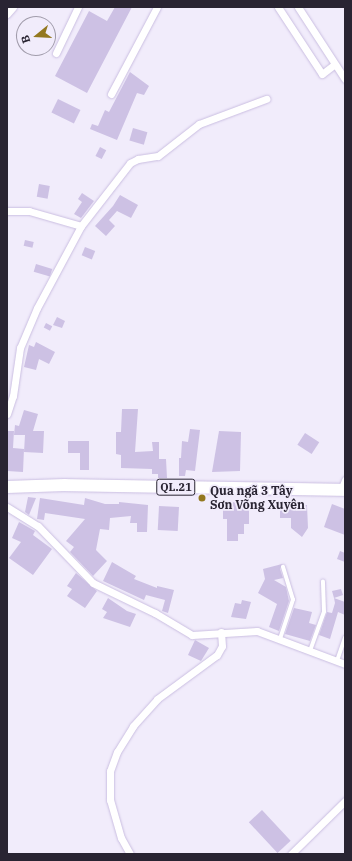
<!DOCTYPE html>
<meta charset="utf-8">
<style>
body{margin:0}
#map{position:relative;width:352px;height:861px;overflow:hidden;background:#f1ecfb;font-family:"IBM Plex Serif",serif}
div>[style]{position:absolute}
.building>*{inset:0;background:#cdc1e4;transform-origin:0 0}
.roads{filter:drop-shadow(0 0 1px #cabee1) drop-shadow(0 0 1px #cabee1)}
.lane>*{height:3.5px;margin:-1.75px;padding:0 1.75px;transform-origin:1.75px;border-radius:1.75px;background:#fff}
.street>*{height:7px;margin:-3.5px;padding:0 3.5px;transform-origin:3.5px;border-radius:3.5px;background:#fff}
.highway>*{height:12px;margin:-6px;padding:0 6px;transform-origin:6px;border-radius:6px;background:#fff}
.dots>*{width:11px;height:11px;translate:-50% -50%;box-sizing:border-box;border:2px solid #f1ecfb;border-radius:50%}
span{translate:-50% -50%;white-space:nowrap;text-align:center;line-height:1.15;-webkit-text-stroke:3.5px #f1ecfb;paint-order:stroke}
.shield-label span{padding:1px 3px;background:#f1ecfb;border:1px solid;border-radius:3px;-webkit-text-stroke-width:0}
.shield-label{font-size:11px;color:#292432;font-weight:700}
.poi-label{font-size:12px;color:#292432;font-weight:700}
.left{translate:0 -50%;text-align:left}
.frame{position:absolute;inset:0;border:8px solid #292432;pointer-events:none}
.north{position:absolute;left:16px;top:16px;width:40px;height:40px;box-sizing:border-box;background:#f1ecfb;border:1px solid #a19cab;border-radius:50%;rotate:252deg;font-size:11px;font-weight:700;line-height:16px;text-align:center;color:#292432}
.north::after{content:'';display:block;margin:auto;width:14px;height:18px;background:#93781f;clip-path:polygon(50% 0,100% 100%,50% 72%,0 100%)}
</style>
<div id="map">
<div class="building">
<div style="clip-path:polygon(115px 7px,132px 7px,87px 93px,55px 76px,89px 11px,107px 21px)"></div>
<div style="clip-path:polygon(130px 72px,149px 86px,144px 95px,137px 93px,117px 140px,90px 129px,92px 124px,98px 126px,105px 110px,109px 112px)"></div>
<div style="left:58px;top:99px;width:25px;height:15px;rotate:26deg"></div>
<div style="left:133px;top:128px;width:15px;height:13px;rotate:16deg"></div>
<div style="left:100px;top:147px;width:7px;height:10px;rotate:27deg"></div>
<div style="left:39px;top:184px;width:11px;height:13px;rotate:10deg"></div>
<div style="clip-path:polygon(82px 193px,94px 201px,81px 218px,74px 214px,82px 202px,78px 199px)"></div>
<div style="clip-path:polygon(120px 195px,138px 205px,131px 218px,117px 211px,109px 220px,115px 226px,106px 236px,95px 226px,113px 206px)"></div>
<div style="left:25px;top:240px;width:9px;height:6px;rotate:13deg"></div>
<div style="left:85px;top:247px;width:11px;height:9px;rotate:22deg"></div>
<div style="left:36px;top:264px;width:17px;height:8px;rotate:17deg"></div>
<div style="clip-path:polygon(57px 317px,65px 321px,62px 328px,53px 325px)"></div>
<div style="left:46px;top:323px;width:7px;height:5px;rotate:27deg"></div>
<div style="clip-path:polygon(36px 342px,55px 352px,49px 364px,39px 359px,36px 370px,24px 367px,29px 345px,34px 347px)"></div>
<div style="clip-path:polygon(122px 409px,138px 409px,135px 452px,153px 451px,152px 442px,159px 442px,159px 459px,166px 459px,167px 478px,158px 478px,158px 474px,152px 474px,152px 469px,121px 468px,121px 455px,116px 454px,116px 432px,121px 432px)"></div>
<div style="clip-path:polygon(24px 410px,38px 414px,33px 431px,44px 431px,43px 453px,24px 452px,25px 435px,14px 435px,15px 425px,19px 426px)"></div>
<div style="clip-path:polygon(190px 429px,200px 430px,195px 471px,186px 470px,185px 476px,179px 476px,179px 458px,181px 458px,182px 441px,188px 442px)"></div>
<div style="clip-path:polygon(7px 431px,14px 431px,13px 448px,24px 449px,23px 472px,7px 471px)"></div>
<div style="clip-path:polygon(219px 431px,241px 432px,240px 471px,212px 472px)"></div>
<div style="left:305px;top:433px;width:17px;height:14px;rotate:33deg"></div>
<div style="clip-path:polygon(68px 441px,89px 441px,89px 470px,80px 470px,80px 453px,68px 453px)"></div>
<div style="clip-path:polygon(28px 497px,36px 498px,29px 515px,25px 512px)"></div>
<div style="clip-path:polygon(40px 498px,84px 505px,85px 498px,105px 504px,119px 504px,119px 502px,148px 505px,147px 532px,137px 532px,137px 523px,130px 523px,131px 516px,110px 518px,109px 530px,100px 529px,96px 550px,107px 561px,93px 576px,70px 552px,74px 547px,66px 541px,85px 519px,45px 513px,44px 520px,37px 519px)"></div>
<div style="clip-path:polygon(233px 502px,249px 502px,249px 524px,244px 524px,244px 534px,238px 534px,238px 541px,227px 541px,227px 519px,223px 519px,223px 506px,233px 506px)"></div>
<div style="clip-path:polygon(332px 504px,345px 509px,345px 535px,324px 527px)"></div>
<div style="clip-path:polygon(291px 505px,307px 505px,308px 528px,302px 537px,291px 528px,291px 518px,280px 518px,280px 507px)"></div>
<div style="left:159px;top:506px;width:20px;height:24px;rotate:3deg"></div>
<div style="clip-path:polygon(19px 522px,35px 531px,33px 535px,52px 549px,33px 575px,9px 558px,21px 542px,12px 538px)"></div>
<div style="clip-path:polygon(340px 551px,345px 553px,345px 562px,337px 559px)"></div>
<div style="clip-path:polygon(112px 562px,136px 576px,134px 579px,157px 588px,157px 586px,174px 590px,168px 613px,162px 611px,165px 600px,146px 595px,144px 600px,103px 581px)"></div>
<div style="clip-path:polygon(282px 564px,280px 569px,283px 578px,274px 580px,286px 587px,289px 601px,279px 631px,269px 627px,277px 604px,258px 593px,265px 579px,263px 569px)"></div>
<div style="clip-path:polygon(76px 573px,97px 591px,85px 608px,67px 596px,72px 589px,67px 586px)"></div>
<div style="clip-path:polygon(341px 589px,343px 595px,334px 598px,332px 591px)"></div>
<div style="clip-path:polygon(108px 598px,127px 611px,136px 614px,130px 627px,103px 618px,107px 612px,102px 609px)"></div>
<div style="clip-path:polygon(334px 598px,345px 602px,345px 615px,338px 612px,330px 639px,319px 635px,327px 612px,332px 613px,335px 603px)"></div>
<div style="clip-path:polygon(242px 600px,251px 602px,246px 619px,231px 617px,235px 603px,241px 604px)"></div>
<div style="clip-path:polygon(294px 608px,312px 612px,309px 623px,316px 625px,310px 641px,285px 634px)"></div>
<div style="clip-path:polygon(195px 640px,209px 648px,201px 661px,188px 655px)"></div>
<div style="left:262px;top:810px;width:42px;height:18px;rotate:47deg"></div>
</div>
<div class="roads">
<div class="lane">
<div style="left:280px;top:639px;width:41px;rotate:-71.6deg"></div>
<div style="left:293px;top:600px;width:34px;rotate:-107deg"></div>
<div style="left:310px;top:651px;width:41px;rotate:-70.3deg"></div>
<div style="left:324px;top:612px;width:30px;rotate:-92deg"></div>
<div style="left:337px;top:661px;width:24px;rotate:-71deg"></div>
</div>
<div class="street">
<div style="left:278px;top:7px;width:80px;rotate:56.7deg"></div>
<div style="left:322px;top:74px;width:16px;rotate:-38deg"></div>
<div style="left:298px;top:7px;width:86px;rotate:56.9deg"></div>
<div style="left:7px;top:14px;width:9px;rotate:-49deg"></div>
<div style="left:56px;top:53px;width:51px;rotate:-64.4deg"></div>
<div style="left:111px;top:94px;width:98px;rotate:-62.1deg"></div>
<div style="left:7px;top:211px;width:22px"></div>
<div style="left:29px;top:211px;width:54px;rotate:16.1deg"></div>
<div style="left:7px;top:414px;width:19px;rotate:-72deg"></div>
<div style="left:13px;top:396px;width:49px;rotate:-81.7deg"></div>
<div style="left:20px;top:348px;width:43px;rotate:-67deg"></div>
<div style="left:37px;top:308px;width:93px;rotate:-61.8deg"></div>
<div style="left:81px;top:226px;width:80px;rotate:-52.1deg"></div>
<div style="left:130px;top:163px;width:9px;rotate:-27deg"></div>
<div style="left:138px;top:159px;width:20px;rotate:-9deg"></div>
<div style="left:158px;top:156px;width:52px;rotate:-38deg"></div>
<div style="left:199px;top:124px;width:72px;rotate:-20.5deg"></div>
<div style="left:341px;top:490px;width:11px;rotate:-68deg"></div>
<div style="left:7px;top:507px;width:36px;rotate:32deg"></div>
<div style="left:38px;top:526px;width:79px;rotate:46deg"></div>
<div style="left:93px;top:583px;width:69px;rotate:25.8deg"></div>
<div style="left:155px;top:613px;width:43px;rotate:30.7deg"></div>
<div style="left:192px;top:635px;width:65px;rotate:-3.5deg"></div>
<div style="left:257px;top:631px;width:94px;rotate:20.6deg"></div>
<div style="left:130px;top:854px;width:18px;rotate:-119deg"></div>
<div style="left:121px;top:838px;width:40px;rotate:-106deg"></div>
<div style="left:110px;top:800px;width:29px;rotate:-90deg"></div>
<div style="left:110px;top:771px;width:20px;rotate:-70deg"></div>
<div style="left:117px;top:752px;width:31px;rotate:-58deg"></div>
<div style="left:133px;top:726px;width:36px;rotate:-48deg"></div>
<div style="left:157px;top:699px;width:74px;rotate:-36.3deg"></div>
<div style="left:217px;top:655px;width:10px;rotate:-61deg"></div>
<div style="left:222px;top:646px;width:14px;rotate:-94deg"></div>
<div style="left:291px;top:854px;width:76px;rotate:-44.5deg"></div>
</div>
<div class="highway">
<div style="left:7px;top:487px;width:58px;rotate:-2deg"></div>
<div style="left:65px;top:485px;width:280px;rotate:1deg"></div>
</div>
</div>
<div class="dots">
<div style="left:202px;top:498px;background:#93781f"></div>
</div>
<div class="shield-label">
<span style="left:176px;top:487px">QL.21</span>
</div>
<div class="poi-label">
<span class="left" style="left:210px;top:498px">Qua ngã 3 Tây<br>Sơn Võng Xuyên</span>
</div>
<div class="frame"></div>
<div class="north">B</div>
</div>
